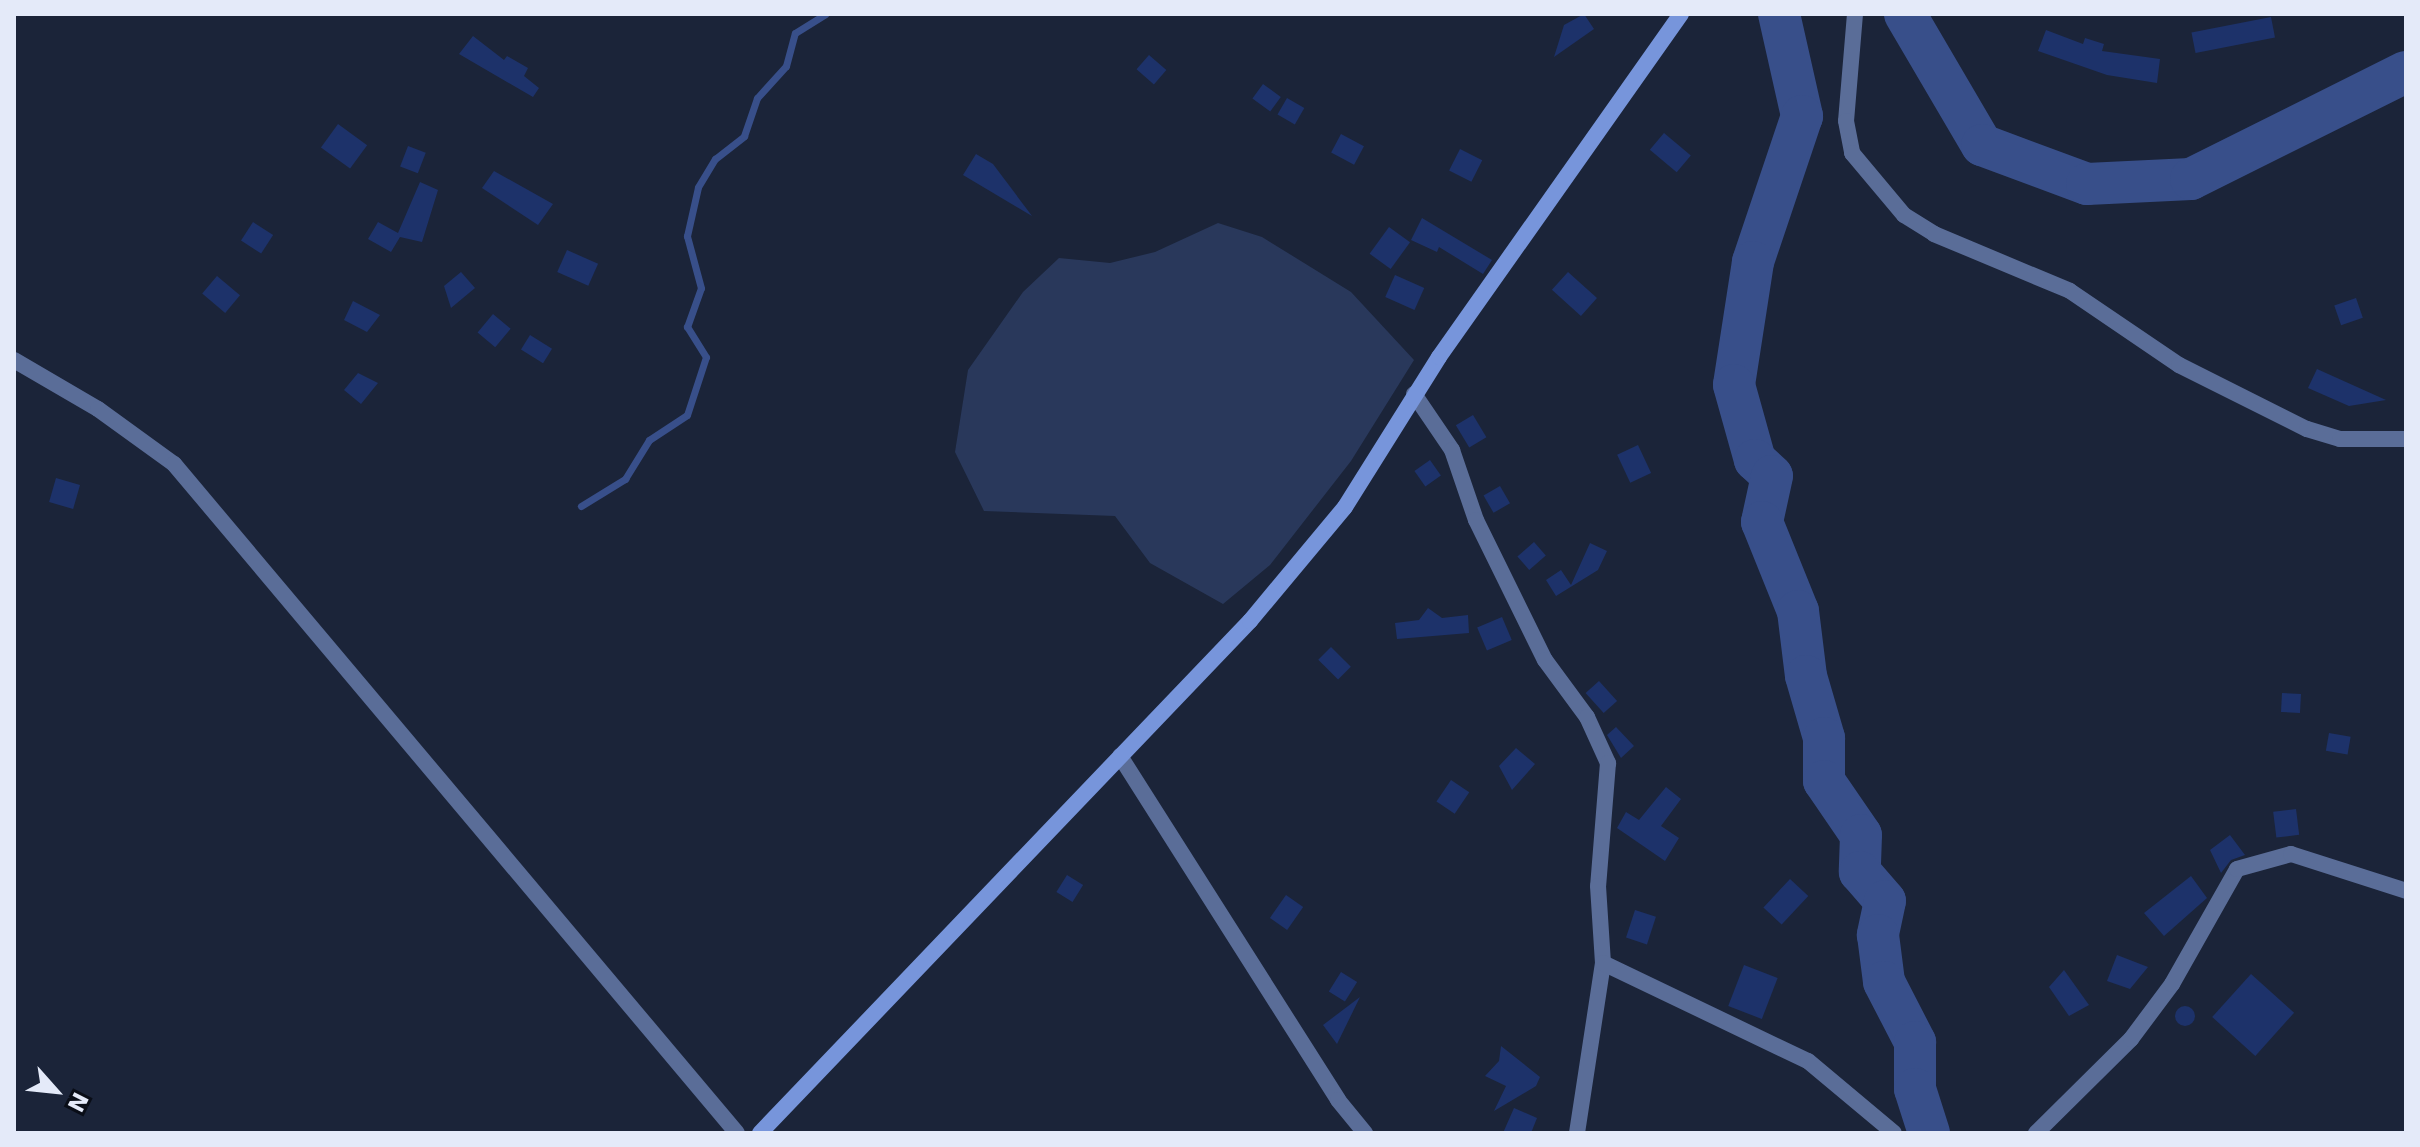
<!DOCTYPE html>
<style>
body{margin:0}
#map{position:relative;width:2420px;height:1147px;overflow:hidden;background:#1b2439;font-family:"DejaVu Sans",sans-serif}
div>[style]{position:absolute}
.green>*{inset:0;background:#29385b}
.stream>*{height:7px;margin:-3.5px;padding:0 3.5px;transform-origin:3.5px;border-radius:3.5px;background:#384f8a}
.river>*{height:42px;margin:-21px;padding:0 21px;transform-origin:21px;border-radius:21px;background:#384f8a}
.building>*{inset:0;background:#1d326a;transform-origin:0 0}
.round{border-radius:50%}
.street>*{height:16px;margin:-8px;padding:0 8px;transform-origin:8px;border-radius:8px;background:#5a6d98}
.secondary>*{height:16px;margin:-8px;padding:0 8px;transform-origin:8px;border-radius:8px;background:#7795db}
span{translate:-50% -50%;white-space:nowrap;text-align:center;line-height:1.15;-webkit-text-stroke:6px #090d17;paint-order:stroke}
.frame{position:absolute;inset:0;border:16px solid #e4eaf9;pointer-events:none}
.north{position:absolute;left:16px;top:1051px;width:80px;height:80px;-webkit-text-stroke:6px #090d17;paint-order:stroke;rotate:117deg;font-size:22px;font-weight:700;line-height:32px;text-align:center;color:#e4eaf9}
.north::after{content:'';display:block;margin:auto;width:28px;height:36px;background:#e4eaf9;clip-path:polygon(50% 0,100% 100%,50% 72%,0 100%)}
</style>
<div id="map">
<div class="green">
<div style="clip-path:polygon(1218px 223px,1262px 237px,1351px 292px,1414px 360px,1351px 461px,1270px 565px,1223px 604px,1150px 563px,1115px 516px,984px 511px,955px 452px,968px 370px,1023px 292px,1059px 258px,1110px 263px,1155px 252px)"></div>
</div>
<div class="stream">
<div style="left:581px;top:506px;width:52px;rotate:-31.5deg"></div>
<div style="left:625px;top:479px;width:46px;rotate:-58.4deg"></div>
<div style="left:649px;top:440px;width:45px;rotate:-33.3deg"></div>
<div style="left:687px;top:415px;width:61px;rotate:-71.9deg"></div>
<div style="left:706px;top:357px;width:36px;rotate:-122deg"></div>
<div style="left:687px;top:327px;width:41px;rotate:-70.3deg"></div>
<div style="left:701px;top:288px;width:54px;rotate:-105.1deg"></div>
<div style="left:687px;top:236px;width:50px;rotate:-77.3deg"></div>
<div style="left:698px;top:187px;width:33px;rotate:-59deg"></div>
<div style="left:715px;top:159px;width:37px;rotate:-38deg"></div>
<div style="left:744px;top:136px;width:40px;rotate:-71.1deg"></div>
<div style="left:757px;top:98px;width:43px;rotate:-47.8deg"></div>
<div style="left:786px;top:66px;width:34px;rotate:-75deg"></div>
<div style="left:795px;top:33px;width:36px;rotate:-32deg"></div>
</div>
<div class="river">
<div style="left:1779px;top:14px;width:105px;rotate:77.3deg"></div>
<div style="left:1802px;top:116px;width:154px;rotate:108.6deg"></div>
<div style="left:1753px;top:262px;width:124px;rotate:98.8deg"></div>
<div style="left:1734px;top:385px;width:78px;rotate:74.4deg"></div>
<div style="left:1755px;top:460px;width:23px;rotate:43deg"></div>
<div style="left:1772px;top:476px;width:47px;rotate:102.3deg"></div>
<div style="left:1762px;top:522px;width:96px;rotate:68deg"></div>
<div style="left:1798px;top:611px;width:65px;rotate:83deg"></div>
<div style="left:1806px;top:676px;width:65px;rotate:73.8deg"></div>
<div style="left:1824px;top:738px;width:43px;rotate:90deg"></div>
<div style="left:1824px;top:781px;width:65px;rotate:55.6deg"></div>
<div style="left:1861px;top:835px;width:37px;rotate:92deg"></div>
<div style="left:1860px;top:872px;width:38px;rotate:49deg"></div>
<div style="left:1885px;top:901px;width:35px;rotate:102deg"></div>
<div style="left:1878px;top:935px;width:47px;rotate:82.7deg"></div>
<div style="left:1884px;top:982px;width:68px;rotate:62.7deg"></div>
<div style="left:1915px;top:1042px;width:47px;rotate:90deg"></div>
<div style="left:1915px;top:1089px;width:46px;rotate:72.3deg"></div>
<div style="left:1905px;top:14px;width:152px;rotate:59.6deg"></div>
<div style="left:1982px;top:145px;width:112px;rotate:20.4deg"></div>
<div style="left:2087px;top:184px;width:104px;rotate:-2.8deg"></div>
<div style="left:2191px;top:179px;width:240px;rotate:-26.5deg"></div>
</div>
<div class="building">
<div style="clip-path:polygon(1584px 14px,1594px 29px,1554px 57px,1564px 25px)"></div>
<div style="left:2271px;top:17px;width:21px;height:81px;rotate:79deg"></div>
<div style="clip-path:polygon(2046px 30px,2083px 44px,2085px 38px,2104px 44px,2102px 51px,2160px 59px,2157px 83px,2107px 75px,2038px 51px)"></div>
<div style="clip-path:polygon(473px 36px,504px 60px,507px 56px,528px 68px,524px 76px,539px 88px,533px 97px,459px 54px)"></div>
<div style="left:1149px;top:55px;width:23px;height:19px;rotate:41deg"></div>
<div style="left:1263px;top:84px;width:22px;height:18px;rotate:36deg"></div>
<div style="left:1287px;top:98px;width:20px;height:19px;rotate:30deg"></div>
<div style="left:338px;top:124px;width:36px;height:29px;rotate:36deg"></div>
<div style="left:1664px;top:133px;width:35px;height:22px;rotate:40deg"></div>
<div style="left:1341px;top:134px;width:26px;height:21px;rotate:28deg"></div>
<div style="left:408px;top:146px;width:19px;height:22px;rotate:21deg"></div>
<div style="left:1460px;top:149px;width:25px;height:24px;rotate:27deg"></div>
<div style="clip-path:polygon(976px 154px,993px 164px,1032px 216px,963px 175px)"></div>
<div style="clip-path:polygon(494px 171px,553px 204px,538px 225px,482px 188px)"></div>
<div style="clip-path:polygon(420px 182px,438px 190px,422px 242px,400px 237px,391px 252px,368px 239px,378px 222px,398px 233px)"></div>
<div style="clip-path:polygon(1422px 218px,1492px 260px,1483px 274px,1439px 247px,1437px 252px,1411px 240px)"></div>
<div style="left:253px;top:222px;width:24px;height:22px;rotate:33deg"></div>
<div style="left:1389px;top:227px;width:26px;height:33px;rotate:36deg"></div>
<div style="left:567px;top:250px;width:34px;height:24px;rotate:24deg"></div>
<div style="clip-path:polygon(461px 272px,475px 288px,451px 308px,444px 286px)"></div>
<div style="left:1568px;top:272px;width:39px;height:24px;rotate:42deg"></div>
<div style="left:1395px;top:275px;width:32px;height:24px;rotate:24deg"></div>
<div style="left:217px;top:276px;width:30px;height:23px;rotate:40deg"></div>
<div style="left:2356px;top:298px;width:21px;height:23px;rotate:71deg"></div>
<div style="clip-path:polygon(353px 301px,380px 315px,367px 332px,344px 320px)"></div>
<div style="left:493px;top:314px;width:23px;height:24px;rotate:40deg"></div>
<div style="left:530px;top:335px;width:26px;height:17px;rotate:32deg"></div>
<div style="clip-path:polygon(2317px 369px,2386px 400px,2349px 406px,2308px 388px)"></div>
<div style="clip-path:polygon(358px 373px,378px 383px,361px 404px,344px 390px)"></div>
<div style="left:1473px;top:415px;width:26px;height:20px;rotate:59deg"></div>
<div style="left:1638px;top:445px;width:31px;height:23px;rotate:65deg"></div>
<div style="left:1430px;top:460px;width:19px;height:19px;rotate:55deg"></div>
<div style="left:56px;top:478px;width:25px;height:25px;rotate:16deg"></div>
<div style="left:1500px;top:486px;width:20px;height:19px;rotate:60deg"></div>
<div style="left:1534px;top:542px;width:18px;height:22px;rotate:49deg"></div>
<div style="clip-path:polygon(1590px 543px,1607px 551px,1598px 570px,1556px 596px,1546px 580px,1561px 570px,1571px 585px)"></div>
<div style="clip-path:polygon(1428px 608px,1442px 618px,1468px 615px,1469px 633px,1397px 639px,1395px 623px,1419px 620px)"></div>
<div style="left:1502px;top:617px;width:25px;height:27px;rotate:67deg"></div>
<div style="left:1331px;top:647px;width:28px;height:18px;rotate:45deg"></div>
<div style="left:1599px;top:681px;width:27px;height:18px;rotate:48deg"></div>
<div style="left:2282px;top:693px;width:19px;height:19px;rotate:3deg"></div>
<div style="clip-path:polygon(1616px 727px,1634px 746px,1621px 758px,1607px 735px)"></div>
<div style="left:2329px;top:733px;width:22px;height:18px;rotate:10deg"></div>
<div style="clip-path:polygon(1516px 748px,1535px 764px,1512px 790px,1499px 766px)"></div>
<div style="left:1451px;top:780px;width:22px;height:26px;rotate:34deg"></div>
<div style="clip-path:polygon(1666px 787px,1681px 799px,1661px 826px,1679px 838px,1665px 861px,1617px 828px,1626px 812px,1639px 820px)"></div>
<div style="left:2296px;top:809px;width:26px;height:23px;rotate:83deg"></div>
<div style="clip-path:polygon(2230px 835px,2245px 855px,2231px 860px,2221px 873px,2210px 850px)"></div>
<div style="left:1067px;top:875px;width:19px;height:20px;rotate:32deg"></div>
<div style="clip-path:polygon(2191px 876px,2207px 898px,2164px 936px,2144px 913px)"></div>
<div style="left:1790px;top:879px;width:25px;height:39px;rotate:43deg"></div>
<div style="left:1286px;top:895px;width:21px;height:28px;rotate:35deg"></div>
<div style="left:1635px;top:910px;width:22px;height:29px;rotate:18deg"></div>
<div style="clip-path:polygon(2117px 955px,2148px 967px,2130px 989px,2107px 981px)"></div>
<div style="left:1744px;top:965px;width:36px;height:44px;rotate:21deg"></div>
<div style="clip-path:polygon(2064px 970px,2089px 1005px,2069px 1016px,2049px 987px)"></div>
<div style="left:1341px;top:972px;width:19px;height:23px;rotate:32deg"></div>
<div style="left:2251px;top:974px;width:58px;height:58px;rotate:42deg"></div>
<div style="clip-path:polygon(1360px 997px,1337px 1044px,1323px 1025px)"></div>
<div class="round" style="left:2175px;top:1006px;width:20px;height:20px"></div>
<div style="clip-path:polygon(1501px 1046px,1540px 1077px,1536px 1086px,1494px 1111px,1506px 1086px,1485px 1076px,1499px 1061px)"></div>
<div style="clip-path:polygon(1514px 1108px,1537px 1118px,1531px 1133px,1503px 1133px)"></div>
</div>
<div class="street">
<div style="left:1855px;top:14px;width:107px;rotate:94.8deg"></div>
<div style="left:1846px;top:121px;width:33px;rotate:79deg"></div>
<div style="left:1852px;top:153px;width:81px;rotate:50deg"></div>
<div style="left:1904px;top:215px;width:36px;rotate:32deg"></div>
<div style="left:1934px;top:234px;width:147px;rotate:22.7deg"></div>
<div style="left:2070px;top:291px;width:132px;rotate:34.2deg"></div>
<div style="left:2179px;top:365px;width:143px;rotate:26.6deg"></div>
<div style="left:2307px;top:429px;width:34px;rotate:17deg"></div>
<div style="left:2340px;top:439px;width:66px"></div>
<div style="left:14px;top:360px;width:97px;rotate:30.3deg"></div>
<div style="left:98px;top:409px;width:94px;rotate:35.9deg"></div>
<div style="left:174px;top:464px;width:874px;rotate:49.92deg"></div>
<div style="left:1414px;top:394px;width:68px;rotate:55.8deg"></div>
<div style="left:1452px;top:450px;width:74px;rotate:71.1deg"></div>
<div style="left:1476px;top:520px;width:156px;rotate:63.8deg"></div>
<div style="left:1545px;top:660px;width:71px;rotate:53.6deg"></div>
<div style="left:1587px;top:717px;width:51px;rotate:65.5deg"></div>
<div style="left:1608px;top:763px;width:123px;rotate:94.6deg"></div>
<div style="left:1598px;top:886px;width:77px;rotate:86.3deg"></div>
<div style="left:1603px;top:963px;width:172px;rotate:98.7deg"></div>
<div style="left:1120px;top:756px;width:407px;rotate:57.6deg"></div>
<div style="left:1338px;top:1100px;width:43px;rotate:50.7deg"></div>
<div style="left:1603px;top:963px;width:227px;rotate:25.6deg"></div>
<div style="left:1808px;top:1061px;width:112px;rotate:39.9deg"></div>
<div style="left:2036px;top:1133px;width:134px;rotate:-44.7deg"></div>
<div style="left:2131px;top:1039px;width:69px;rotate:-53.3deg"></div>
<div style="left:2172px;top:984px;width:132px;rotate:-60.5deg"></div>
<div style="left:2237px;top:869px;width:56px;rotate:-15.5deg"></div>
<div style="left:2291px;top:854px;width:121px;rotate:17.8deg"></div>
</div>
<div class="secondary">
<div style="left:760px;top:1133px;width:709px;rotate:-46.26deg"></div>
<div style="left:1250px;top:621px;width:148px;rotate:-50.2deg"></div>
<div style="left:1345px;top:507px;width:177px;rotate:-57.9deg"></div>
<div style="left:1439px;top:357px;width:420px;rotate:-54.8deg"></div>
</div>
<div class="frame"></div>
<div class="north">N</div>
</div>
